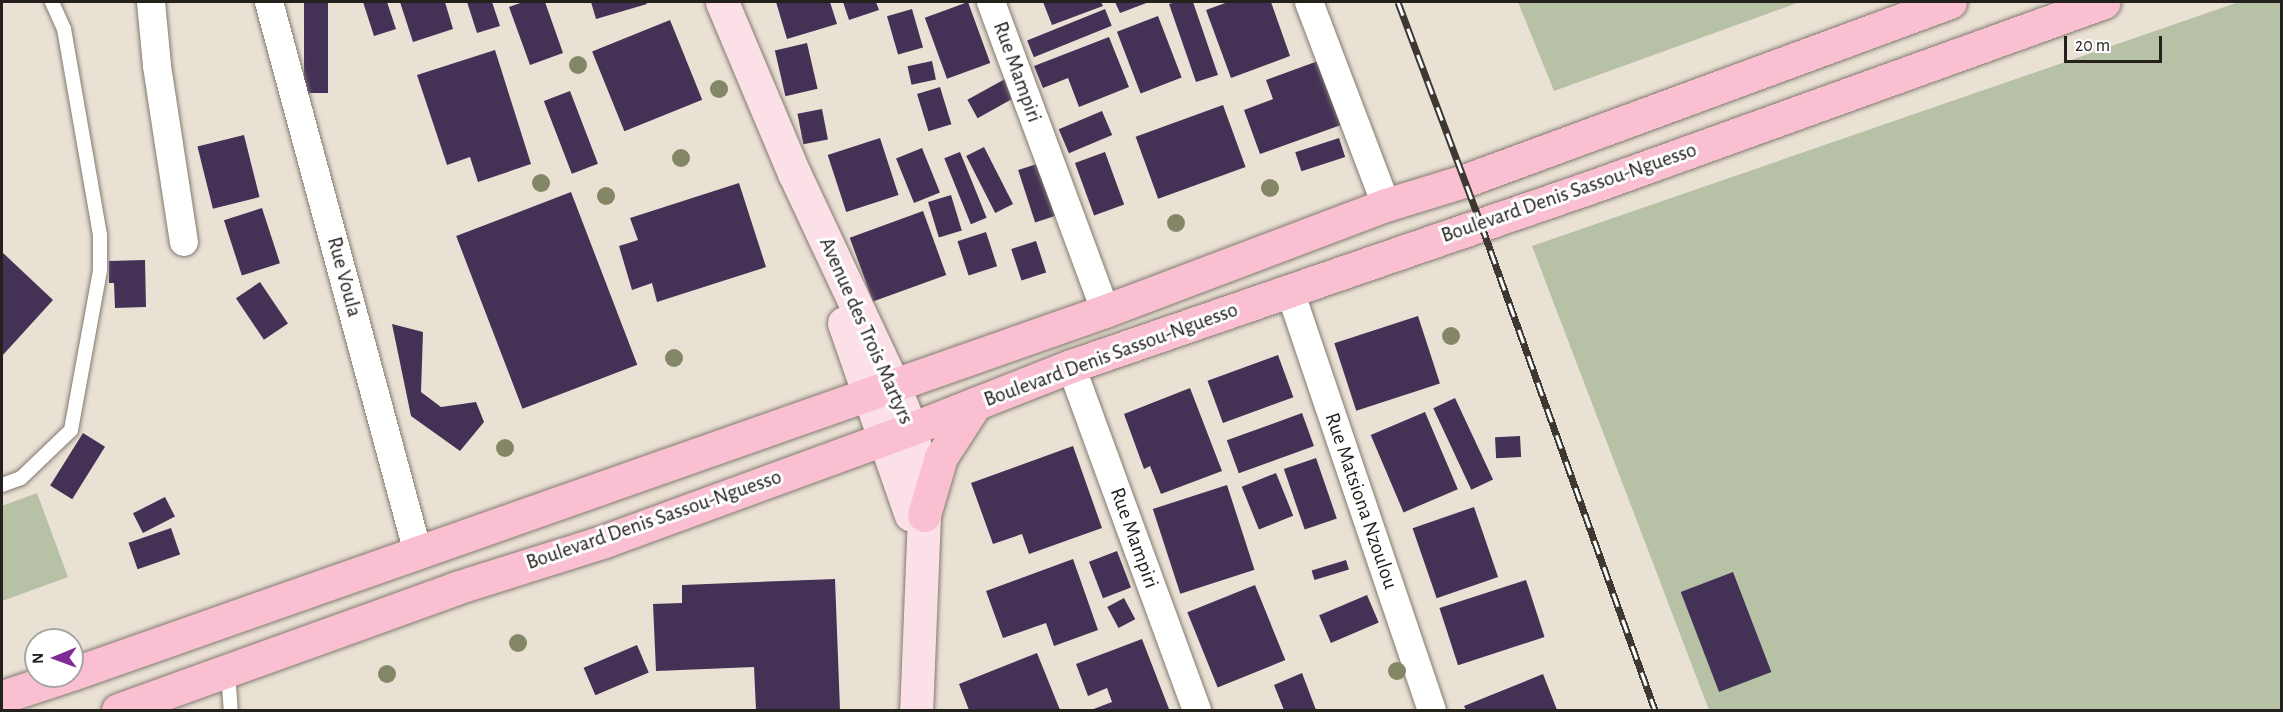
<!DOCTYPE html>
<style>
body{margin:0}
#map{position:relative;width:2283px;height:712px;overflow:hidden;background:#eae1d5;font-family:"Alegreya Sans",sans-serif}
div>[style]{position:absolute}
.green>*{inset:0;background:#b6c1a5}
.building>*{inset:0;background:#443256;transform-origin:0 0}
.roads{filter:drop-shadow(0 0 2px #827a6f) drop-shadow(0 0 2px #827a6f)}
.service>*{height:14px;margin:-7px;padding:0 7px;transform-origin:7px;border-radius:7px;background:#fff}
.minor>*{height:28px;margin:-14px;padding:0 14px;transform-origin:14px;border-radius:14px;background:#fff}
.secondary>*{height:33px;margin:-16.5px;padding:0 16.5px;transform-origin:16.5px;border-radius:16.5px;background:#fce0e8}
.primary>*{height:33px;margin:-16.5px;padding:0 16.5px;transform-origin:16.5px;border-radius:16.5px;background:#fac0d1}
.rail>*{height:7px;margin-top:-3.5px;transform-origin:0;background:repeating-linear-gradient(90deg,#fff 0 14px,#3c3832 0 28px);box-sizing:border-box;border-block:2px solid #3c3832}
.trees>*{width:18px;height:18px;margin:-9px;border-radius:50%;background:#838766}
span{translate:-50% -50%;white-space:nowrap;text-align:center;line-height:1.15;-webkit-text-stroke:6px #fff;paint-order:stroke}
.street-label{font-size:21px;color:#24211c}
.frame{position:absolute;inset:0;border:3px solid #24211c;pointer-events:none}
.north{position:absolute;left:24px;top:628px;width:60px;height:60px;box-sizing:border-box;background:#fff;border:2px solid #a7a6a4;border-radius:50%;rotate:269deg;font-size:16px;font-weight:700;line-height:24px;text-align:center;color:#24211c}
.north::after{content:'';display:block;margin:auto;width:21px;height:27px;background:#802a98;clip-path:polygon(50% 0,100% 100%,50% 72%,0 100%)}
.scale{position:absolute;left:2064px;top:36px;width:98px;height:27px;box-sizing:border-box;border:3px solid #24211c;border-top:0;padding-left:8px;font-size:18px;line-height:21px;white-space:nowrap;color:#24211c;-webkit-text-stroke:4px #fff;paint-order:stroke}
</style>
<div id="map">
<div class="green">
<div style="clip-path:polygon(1518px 2px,1800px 2px,1554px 91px)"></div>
<div style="clip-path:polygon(2239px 2px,2281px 2px,2281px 710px,1709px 710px,1532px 246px)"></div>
<div style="clip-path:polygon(37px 493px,68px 577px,2px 601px,2px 506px)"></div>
</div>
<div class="building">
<div style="left:304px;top:2px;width:24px;height:91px"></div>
<div style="clip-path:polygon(363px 2px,387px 2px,396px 29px,374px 36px)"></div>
<div style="clip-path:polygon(400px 2px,445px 2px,453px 29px,413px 42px)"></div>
<div style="clip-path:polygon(467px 2px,492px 2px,500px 26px,477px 33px)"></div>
<div style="clip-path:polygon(523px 2px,545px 2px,563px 53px,530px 65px,509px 7px)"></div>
<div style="clip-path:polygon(591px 2px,646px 2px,647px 4px,596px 19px)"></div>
<div style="clip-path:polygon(776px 2px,830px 2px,837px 24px,787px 39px)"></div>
<div style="clip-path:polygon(843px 2px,876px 2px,879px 10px,849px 20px)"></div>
<div style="left:968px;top:2px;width:65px;height:46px;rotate:70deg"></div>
<div style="clip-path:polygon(1043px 2px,1101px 2px,1103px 6px,1052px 25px)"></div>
<div style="clip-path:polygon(1115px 2px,1149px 2px,1120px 13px)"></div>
<div style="clip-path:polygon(1176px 2px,1193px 2px,1218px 75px,1196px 82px,1169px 4px)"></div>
<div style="clip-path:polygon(1228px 2px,1271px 2px,1290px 56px,1231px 78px,1206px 10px)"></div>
<div style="left:912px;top:9px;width:40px;height:26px;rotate:74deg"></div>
<div style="left:1105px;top:9px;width:18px;height:84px;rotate:68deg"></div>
<div style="left:1158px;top:16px;width:66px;height:44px;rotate:69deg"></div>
<div style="left:670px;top:20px;width:86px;height:84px;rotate:68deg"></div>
<div style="clip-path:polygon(1109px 37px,1129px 87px,1079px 107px,1068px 78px,1043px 88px,1034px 66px)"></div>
<div style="left:807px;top:43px;width:47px;height:33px;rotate:77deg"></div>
<div style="clip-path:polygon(495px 50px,531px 164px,478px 182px,470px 157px,447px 165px,417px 75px)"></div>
<div style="left:932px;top:61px;width:19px;height:25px;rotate:78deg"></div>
<div style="clip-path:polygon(1318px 61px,1341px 125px,1260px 154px,1244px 110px,1273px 99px,1266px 80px)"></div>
<div style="left:1005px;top:79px;width:21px;height:43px;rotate:61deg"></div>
<div style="left:940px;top:87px;width:39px;height:24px;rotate:73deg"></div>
<div style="left:570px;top:91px;width:78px;height:28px;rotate:69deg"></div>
<div style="left:1223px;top:105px;width:66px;height:93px;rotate:70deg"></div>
<div style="left:822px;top:109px;width:31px;height:25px;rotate:79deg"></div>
<div style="left:1102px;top:111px;width:26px;height:47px;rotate:67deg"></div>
<div style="left:244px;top:135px;width:64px;height:48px;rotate:76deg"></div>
<div style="left:880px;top:138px;width:60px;height:55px;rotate:72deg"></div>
<div style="left:1339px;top:138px;width:20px;height:46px;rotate:72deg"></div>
<div style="left:984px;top:147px;width:64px;height:20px;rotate:63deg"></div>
<div style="left:922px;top:148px;width:48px;height:28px;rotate:68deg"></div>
<div style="left:960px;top:152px;width:71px;height:17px;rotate:68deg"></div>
<div style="left:1105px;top:152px;width:56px;height:32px;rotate:70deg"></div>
<div style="left:1040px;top:163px;width:55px;height:23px;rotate:72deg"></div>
<div style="clip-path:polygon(739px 183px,766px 267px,657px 302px,652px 283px,632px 290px,619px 246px,638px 240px,630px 218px)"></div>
<div style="left:571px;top:192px;width:185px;height:123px;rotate:69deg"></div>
<div style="left:951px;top:195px;width:37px;height:24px;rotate:73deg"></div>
<div style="left:262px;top:208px;width:58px;height:40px;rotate:72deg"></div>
<div style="left:923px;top:211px;width:68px;height:78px;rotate:70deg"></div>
<div style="left:986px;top:232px;width:36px;height:30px;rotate:72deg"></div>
<div style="left:1036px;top:241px;width:33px;height:26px;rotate:72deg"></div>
<div style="clip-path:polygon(2px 252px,53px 300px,2px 356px)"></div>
<div style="clip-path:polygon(145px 260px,146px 307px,115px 308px,114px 283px,109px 283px,109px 261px)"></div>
<div style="left:260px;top:282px;width:50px;height:29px;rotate:56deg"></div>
<div style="left:1418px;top:316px;width:71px;height:88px;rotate:72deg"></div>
<div style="clip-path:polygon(392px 324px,423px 332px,421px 392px,441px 407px,476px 402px,484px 422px,460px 451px,411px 416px)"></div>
<div style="left:1278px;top:355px;width:45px;height:75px;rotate:70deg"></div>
<div style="clip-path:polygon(1190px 388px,1222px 471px,1161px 494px,1150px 466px,1144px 469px,1124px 414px)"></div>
<div style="left:1455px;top:398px;width:90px;height:24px;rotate:65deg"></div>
<div style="left:1425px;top:412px;width:84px;height:59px;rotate:67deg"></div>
<div style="left:1302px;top:413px;width:35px;height:80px;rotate:70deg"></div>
<div style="left:83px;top:433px;width:26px;height:62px;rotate:32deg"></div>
<div style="left:1520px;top:436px;width:21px;height:25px;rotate:87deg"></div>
<div style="clip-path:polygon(1073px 446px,1102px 528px,1029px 554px,1022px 534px,993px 544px,971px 483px)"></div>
<div style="left:1316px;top:458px;width:64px;height:34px;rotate:71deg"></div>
<div style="left:1276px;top:473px;width:46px;height:37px;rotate:68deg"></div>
<div style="left:1227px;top:485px;width:89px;height:78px;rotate:72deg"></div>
<div style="left:165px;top:497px;width:22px;height:36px;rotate:63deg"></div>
<div style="left:1474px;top:507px;width:74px;height:65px;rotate:71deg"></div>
<div style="left:171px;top:528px;width:28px;height:45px;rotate:71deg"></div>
<div style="left:1117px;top:551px;width:39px;height:30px;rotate:69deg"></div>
<div style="clip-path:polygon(1073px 559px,1098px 630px,1054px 646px,1046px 623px,1003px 638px,986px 591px)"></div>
<div style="left:1346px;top:560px;width:10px;height:36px;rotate:73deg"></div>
<div style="left:1733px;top:572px;width:107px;height:56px;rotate:69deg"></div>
<div style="clip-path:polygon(835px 579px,840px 710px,756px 710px,754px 667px,656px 671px,653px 604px,682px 603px,682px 585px)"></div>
<div style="left:1526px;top:580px;width:60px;height:91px;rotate:72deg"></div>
<div style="left:1255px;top:585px;width:81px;height:73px;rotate:68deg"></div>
<div style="left:1367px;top:595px;width:30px;height:52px;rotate:67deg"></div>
<div style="left:1124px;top:598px;width:24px;height:19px;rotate:62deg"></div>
<div style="clip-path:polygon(1142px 639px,1169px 709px,1091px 710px,1112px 702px,1107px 688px,1088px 696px,1076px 664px)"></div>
<div style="left:637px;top:645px;width:30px;height:58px;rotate:67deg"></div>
<div style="clip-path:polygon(1037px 653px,1060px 710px,969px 710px,959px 684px)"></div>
<div style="clip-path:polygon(1302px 673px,1316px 710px,1284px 710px,1274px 685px)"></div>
<div style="clip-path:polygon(1543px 674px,1557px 710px,1466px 710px,1464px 706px)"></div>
</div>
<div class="roads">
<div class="service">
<div style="left:2px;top:485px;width:20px;rotate:-20deg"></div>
<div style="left:21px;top:478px;width:69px;rotate:-43.8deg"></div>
<div style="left:71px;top:430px;width:163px;rotate:-79.7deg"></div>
<div style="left:100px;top:270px;width:35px;rotate:-90deg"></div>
<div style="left:100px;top:235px;width:209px;rotate:-99.9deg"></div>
<div style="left:64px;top:29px;width:30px;rotate:-114deg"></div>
<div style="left:228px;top:671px;width:39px;rotate:86deg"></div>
</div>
<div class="minor">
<div style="left:151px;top:2px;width:64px;rotate:84.6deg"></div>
<div style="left:157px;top:66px;width:178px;rotate:81.3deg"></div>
<div style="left:269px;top:2px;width:571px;rotate:74.87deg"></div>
<div style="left:991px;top:2px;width:329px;rotate:69.7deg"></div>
<div style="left:1309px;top:2px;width:217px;rotate:69.2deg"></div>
<div style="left:1290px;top:291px;width:442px;rotate:71.3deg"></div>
<div style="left:1071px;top:366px;width:366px;rotate:69.9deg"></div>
</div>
<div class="secondary">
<div style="left:722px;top:2px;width:186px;rotate:67.2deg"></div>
<div style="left:794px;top:173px;width:235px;rotate:64.9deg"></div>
<div style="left:894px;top:386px;width:46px;rotate:68.4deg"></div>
<div style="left:911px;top:429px;width:38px;rotate:78deg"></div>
<div style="left:919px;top:466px;width:49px;rotate:84.2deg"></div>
<div style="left:924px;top:515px;width:195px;rotate:92.3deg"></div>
<div style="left:844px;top:323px;width:203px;rotate:70.8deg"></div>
</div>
<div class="primary">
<div style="left:924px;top:515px;width:60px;rotate:-73.7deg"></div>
<div style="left:941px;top:457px;width:64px;rotate:-57.1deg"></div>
<div style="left:72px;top:674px;width:1095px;rotate:-19.36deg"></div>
<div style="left:1105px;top:311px;width:300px;rotate:-20.7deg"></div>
<div style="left:1386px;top:205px;width:82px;rotate:-17.1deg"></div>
<div style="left:1464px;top:181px;width:518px;rotate:-20.22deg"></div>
<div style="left:2px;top:697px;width:67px;rotate:-18.2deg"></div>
<div style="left:118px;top:710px;width:359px;rotate:-19.8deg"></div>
<div style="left:456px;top:588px;width:153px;rotate:-17.5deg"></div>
<div style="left:602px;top:542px;width:329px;rotate:-20.1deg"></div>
<div style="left:911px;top:429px;width:172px;rotate:-21.5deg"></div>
<div style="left:1071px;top:366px;width:550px;rotate:-19deg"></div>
<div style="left:1591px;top:187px;width:545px;rotate:-19.83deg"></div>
</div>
</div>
<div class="rail">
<div style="left:1398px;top:2px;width:237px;rotate:69.5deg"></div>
<div style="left:1481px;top:224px;width:516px;rotate:70.3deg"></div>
</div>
<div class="trees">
<div style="left:578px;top:65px"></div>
<div style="left:719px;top:89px"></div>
<div style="left:681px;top:158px"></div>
<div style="left:541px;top:183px"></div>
<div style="left:1270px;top:188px"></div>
<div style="left:606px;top:196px"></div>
<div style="left:1176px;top:223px"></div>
<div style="left:1451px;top:336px"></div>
<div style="left:674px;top:358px"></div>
<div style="left:505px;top:448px"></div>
<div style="left:518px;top:643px"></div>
<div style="left:1397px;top:671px"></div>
<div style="left:387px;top:674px"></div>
</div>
<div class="street-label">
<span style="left:1017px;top:72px;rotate:70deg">Rue Mampiri</span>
<span style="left:1569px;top:193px;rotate:-19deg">Boulevard Denis Sassou-Nguesso</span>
<span style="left:344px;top:277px;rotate:75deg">Rue Voula</span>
<span style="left:866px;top:331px;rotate:66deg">Avenue des Trois Martyrs</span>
<span style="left:1111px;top:355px;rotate:-20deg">Boulevard Denis Sassou-Nguesso</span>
<span style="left:1361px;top:501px;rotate:71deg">Rue Matsiona Nzoulou</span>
<span style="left:654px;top:520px;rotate:-19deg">Boulevard Denis Sassou-Nguesso</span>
<span style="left:1134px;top:538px;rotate:70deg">Rue Mampiri</span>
</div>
<div class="frame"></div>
<div class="north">N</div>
<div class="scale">20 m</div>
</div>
